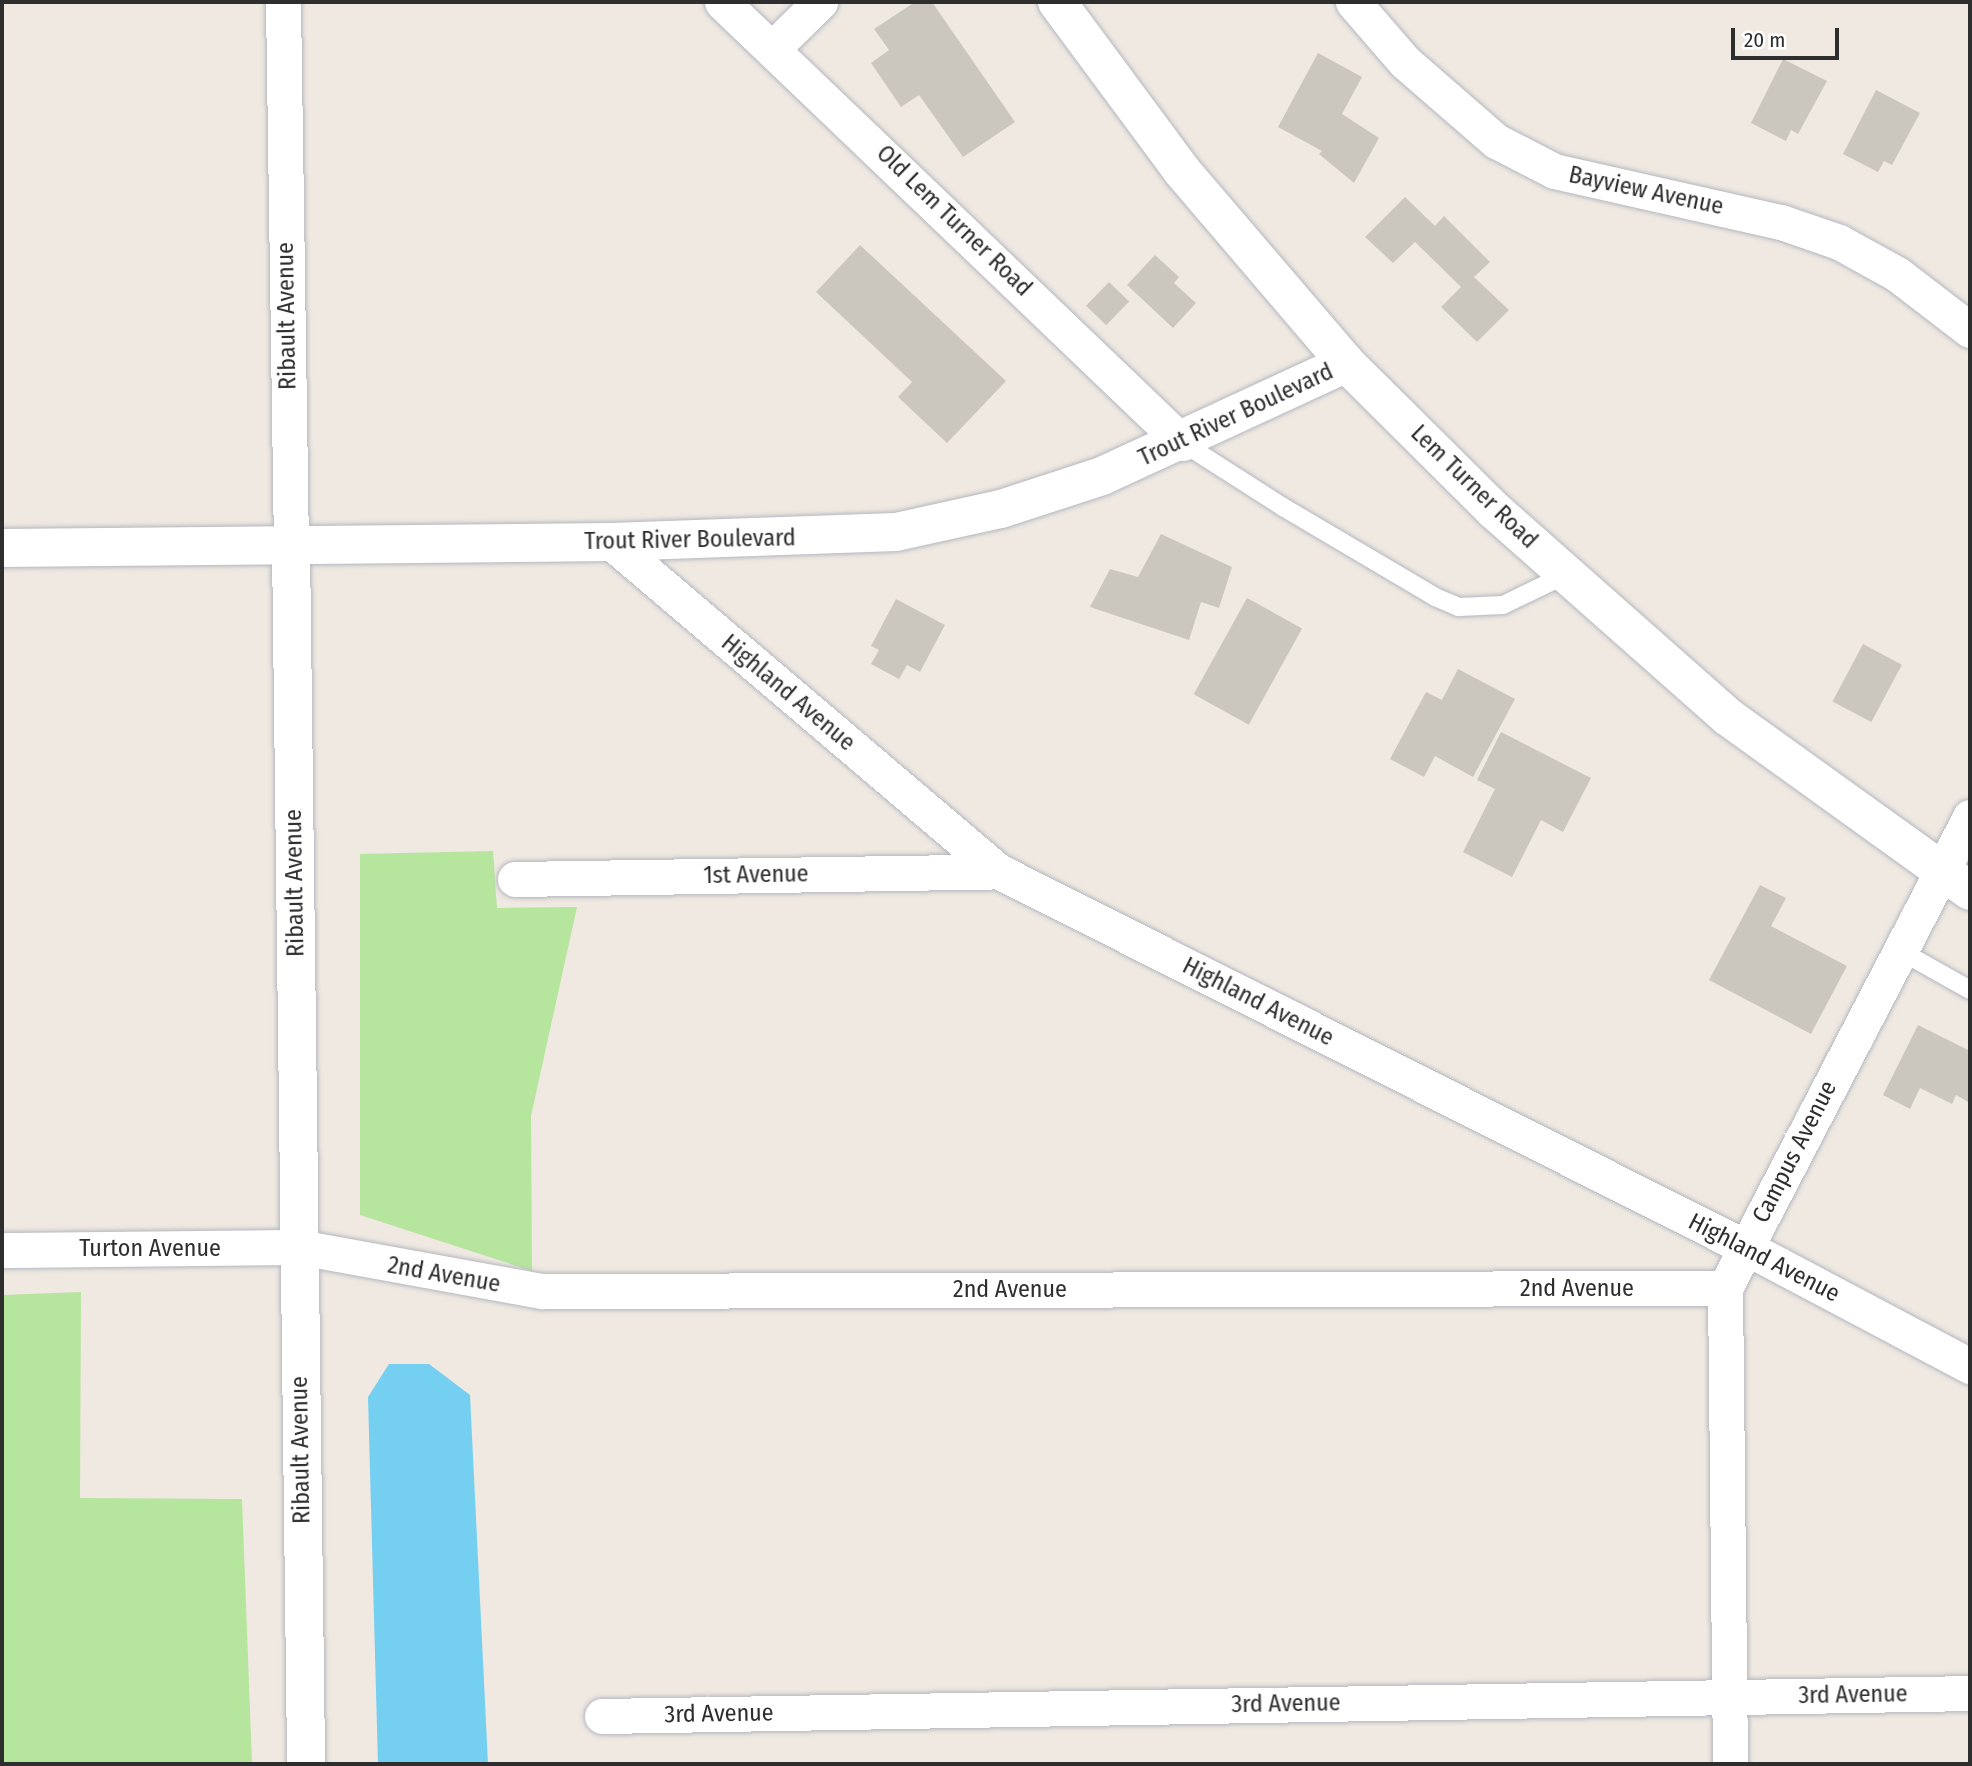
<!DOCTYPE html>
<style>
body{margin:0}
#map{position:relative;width:1972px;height:1766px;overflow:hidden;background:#efe9e1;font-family:"Fira Sans Condensed",sans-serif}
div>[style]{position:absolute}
.green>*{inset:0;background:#b6e59e}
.water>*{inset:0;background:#75cff0}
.building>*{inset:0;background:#cbc7bf;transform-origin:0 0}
.roads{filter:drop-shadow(0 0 2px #b4b7c1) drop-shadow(0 0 2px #b4b7c1)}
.service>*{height:18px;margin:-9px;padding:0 9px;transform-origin:9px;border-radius:9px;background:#fff}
.minor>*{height:35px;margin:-17.5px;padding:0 17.5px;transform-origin:17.5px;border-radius:17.5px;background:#fff}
.tertiary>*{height:38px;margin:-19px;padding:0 19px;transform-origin:19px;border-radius:19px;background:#fff}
.secondary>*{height:38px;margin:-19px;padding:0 19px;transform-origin:19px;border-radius:19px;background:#fff}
span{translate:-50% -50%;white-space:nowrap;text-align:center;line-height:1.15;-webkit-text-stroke:6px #fff;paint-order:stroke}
.street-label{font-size:24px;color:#2e2e2e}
.frame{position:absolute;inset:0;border:4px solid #2e2e2e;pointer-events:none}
.scale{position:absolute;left:1731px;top:28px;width:108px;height:32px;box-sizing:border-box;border:4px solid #2e2e2e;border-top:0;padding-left:9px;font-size:21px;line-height:24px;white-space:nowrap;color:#2e2e2e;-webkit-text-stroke:5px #fff;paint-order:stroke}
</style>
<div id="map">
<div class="green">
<div style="clip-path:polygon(493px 851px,497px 908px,577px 907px,531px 1116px,532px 1271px,360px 1215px,360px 854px)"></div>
<div style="clip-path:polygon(81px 1292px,80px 1498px,242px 1499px,252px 1764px,2px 1764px,2px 1295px)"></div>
</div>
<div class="water">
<div style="clip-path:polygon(389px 1364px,429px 1364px,470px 1395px,488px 1764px,378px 1764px,368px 1397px)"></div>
</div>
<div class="building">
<div style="clip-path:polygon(915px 2px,932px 2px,1015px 122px,963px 157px,919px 95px,901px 107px,871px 63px,889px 50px,874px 29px)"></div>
<div style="clip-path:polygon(1318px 53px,1362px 77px,1342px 114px,1379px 138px,1354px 183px,1319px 154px,1322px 151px,1278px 127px)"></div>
<div style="clip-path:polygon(1783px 59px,1827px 81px,1798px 134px,1791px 130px,1786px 141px,1751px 123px)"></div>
<div style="clip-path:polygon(1876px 90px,1920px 113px,1892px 165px,1884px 161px,1878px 172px,1843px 154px)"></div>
<div style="clip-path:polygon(1405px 197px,1435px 226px,1444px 216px,1490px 262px,1474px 277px,1509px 310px,1477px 342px,1441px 307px,1461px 287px,1415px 242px,1393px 263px,1365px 237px)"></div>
<div style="clip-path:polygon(860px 245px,1006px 381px,947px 443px,898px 397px,912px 382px,816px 292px)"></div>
<div style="clip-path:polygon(1155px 255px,1179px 277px,1174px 283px,1196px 303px,1173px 328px,1127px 285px)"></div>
<div style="left:1109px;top:282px;width:28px;height:33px;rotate:44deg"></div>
<div style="clip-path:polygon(1161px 534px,1232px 567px,1219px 608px,1201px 602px,1189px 640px,1090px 607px,1110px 569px,1138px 577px)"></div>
<div style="left:1247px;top:598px;width:63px;height:110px;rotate:29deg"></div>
<div style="clip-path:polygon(896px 599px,945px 625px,920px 672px,907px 665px,899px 679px,871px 664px,879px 650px,871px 646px)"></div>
<div style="left:1863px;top:644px;width:44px;height:65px;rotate:28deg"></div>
<div style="clip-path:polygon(1458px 669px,1515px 699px,1473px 777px,1435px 756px,1424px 777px,1390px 759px,1426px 692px,1442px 700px)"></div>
<div style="clip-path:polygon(1501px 732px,1591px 778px,1563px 832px,1541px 820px,1512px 877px,1463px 852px,1495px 789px,1477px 780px)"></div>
<div style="clip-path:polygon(1760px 885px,1786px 898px,1771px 926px,1847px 966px,1811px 1034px,1709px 980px)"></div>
<div style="clip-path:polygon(1918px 1025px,1970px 1051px,1970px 1103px,1956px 1095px,1952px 1104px,1920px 1088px,1910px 1109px,1883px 1095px)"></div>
</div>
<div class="roads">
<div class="service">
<div style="left:1183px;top:443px;width:119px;rotate:32.6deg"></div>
<div style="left:1283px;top:507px;width:177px;rotate:30.6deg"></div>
<div style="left:1435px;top:597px;width:26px;rotate:23deg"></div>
<div style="left:1459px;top:607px;width:44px;rotate:-2.6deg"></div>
<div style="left:1503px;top:605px;width:71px;rotate:-25.8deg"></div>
<div style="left:1899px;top:950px;width:81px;rotate:29.4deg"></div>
</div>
<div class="minor">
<div style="left:283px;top:2px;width:544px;rotate:89.16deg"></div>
<div style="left:722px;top:2px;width:638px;rotate:43.73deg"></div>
<div style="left:1353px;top:2px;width:79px;rotate:49.1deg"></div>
<div style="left:1405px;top:62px;width:121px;rotate:41deg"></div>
<div style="left:1496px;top:141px;width:65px;rotate:27.3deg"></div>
<div style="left:1554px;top:171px;width:233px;rotate:12.7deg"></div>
<div style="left:1781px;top:222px;width:61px;rotate:19deg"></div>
<div style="left:1839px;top:242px;width:66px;rotate:28.9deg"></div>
<div style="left:1897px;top:274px;width:92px;rotate:37.5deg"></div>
<div style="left:773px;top:48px;width:66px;rotate:-44.4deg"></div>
<div style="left:611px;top:542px;width:508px;rotate:40.37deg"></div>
<div style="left:998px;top:871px;width:836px;rotate:26.72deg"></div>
<div style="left:1745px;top:1247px;width:255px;rotate:27.9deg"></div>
<div style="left:515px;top:879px;width:483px;rotate:-0.9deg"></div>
<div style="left:2px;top:1250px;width:297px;rotate:-0.6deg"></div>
<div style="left:299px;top:1247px;width:247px;rotate:10.3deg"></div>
<div style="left:542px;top:1291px;width:1183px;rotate:-0.15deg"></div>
<div style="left:602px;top:1716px;width:1368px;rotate:-0.96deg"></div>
<div style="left:1730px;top:1764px;width:476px;rotate:-90.6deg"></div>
<div style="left:1725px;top:1288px;width:531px;rotate:-62.52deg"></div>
</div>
<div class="tertiary">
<div style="left:291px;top:546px;width:1218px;rotate:89.29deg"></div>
<div style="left:2px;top:548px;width:609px;rotate:-0.56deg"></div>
<div style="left:611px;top:542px;width:285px;rotate:-2deg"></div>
<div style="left:896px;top:532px;width:107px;rotate:-12.4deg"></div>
<div style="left:1001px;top:509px;width:106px;rotate:-18.1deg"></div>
<div style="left:1102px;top:476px;width:269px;rotate:-24.8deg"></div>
</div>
<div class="secondary">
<div style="left:1057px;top:2px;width:210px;rotate:53.5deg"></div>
<div style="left:1182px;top:171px;width:253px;rotate:49.5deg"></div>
<div style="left:1346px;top:363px;width:209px;rotate:44.8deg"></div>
<div style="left:1494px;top:510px;width:312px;rotate:41.5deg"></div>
<div style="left:1728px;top:717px;width:298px;rotate:35.7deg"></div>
</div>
</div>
<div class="street-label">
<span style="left:1646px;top:191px;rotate:12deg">Bayview Avenue</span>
<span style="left:954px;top:221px;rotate:44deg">Old Lem Turner Road</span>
<span style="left:287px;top:316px;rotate:-91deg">Ribault Avenue</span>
<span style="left:1236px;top:415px;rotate:-25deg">Trout River Boulevard</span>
<span style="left:1474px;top:487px;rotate:44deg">Lem Turner Road</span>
<span style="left:690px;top:540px;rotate:-1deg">Trout River Boulevard</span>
<span style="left:788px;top:693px;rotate:40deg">Highland Avenue</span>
<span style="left:756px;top:875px;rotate:-1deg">1st Avenue</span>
<span style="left:295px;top:883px;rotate:-91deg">Ribault Avenue</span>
<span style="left:1258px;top:1002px;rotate:27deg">Highland Avenue</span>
<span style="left:1795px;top:1152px;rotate:-63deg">Campus Avenue</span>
<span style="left:150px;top:1249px">Turton Avenue</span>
<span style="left:1764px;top:1258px;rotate:27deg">Highland Avenue</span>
<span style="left:444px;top:1275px;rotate:10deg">2nd Avenue</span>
<span style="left:1577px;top:1289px">2nd Avenue</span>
<span style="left:1010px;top:1290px">2nd Avenue</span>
<span style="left:301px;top:1450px;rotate:-91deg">Ribault Avenue</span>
<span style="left:1853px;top:1695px;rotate:-1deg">3rd Avenue</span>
<span style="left:1286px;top:1704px;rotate:-1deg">3rd Avenue</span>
<span style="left:719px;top:1714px;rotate:-1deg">3rd Avenue</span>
</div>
<div class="frame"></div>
<div class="scale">20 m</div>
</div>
